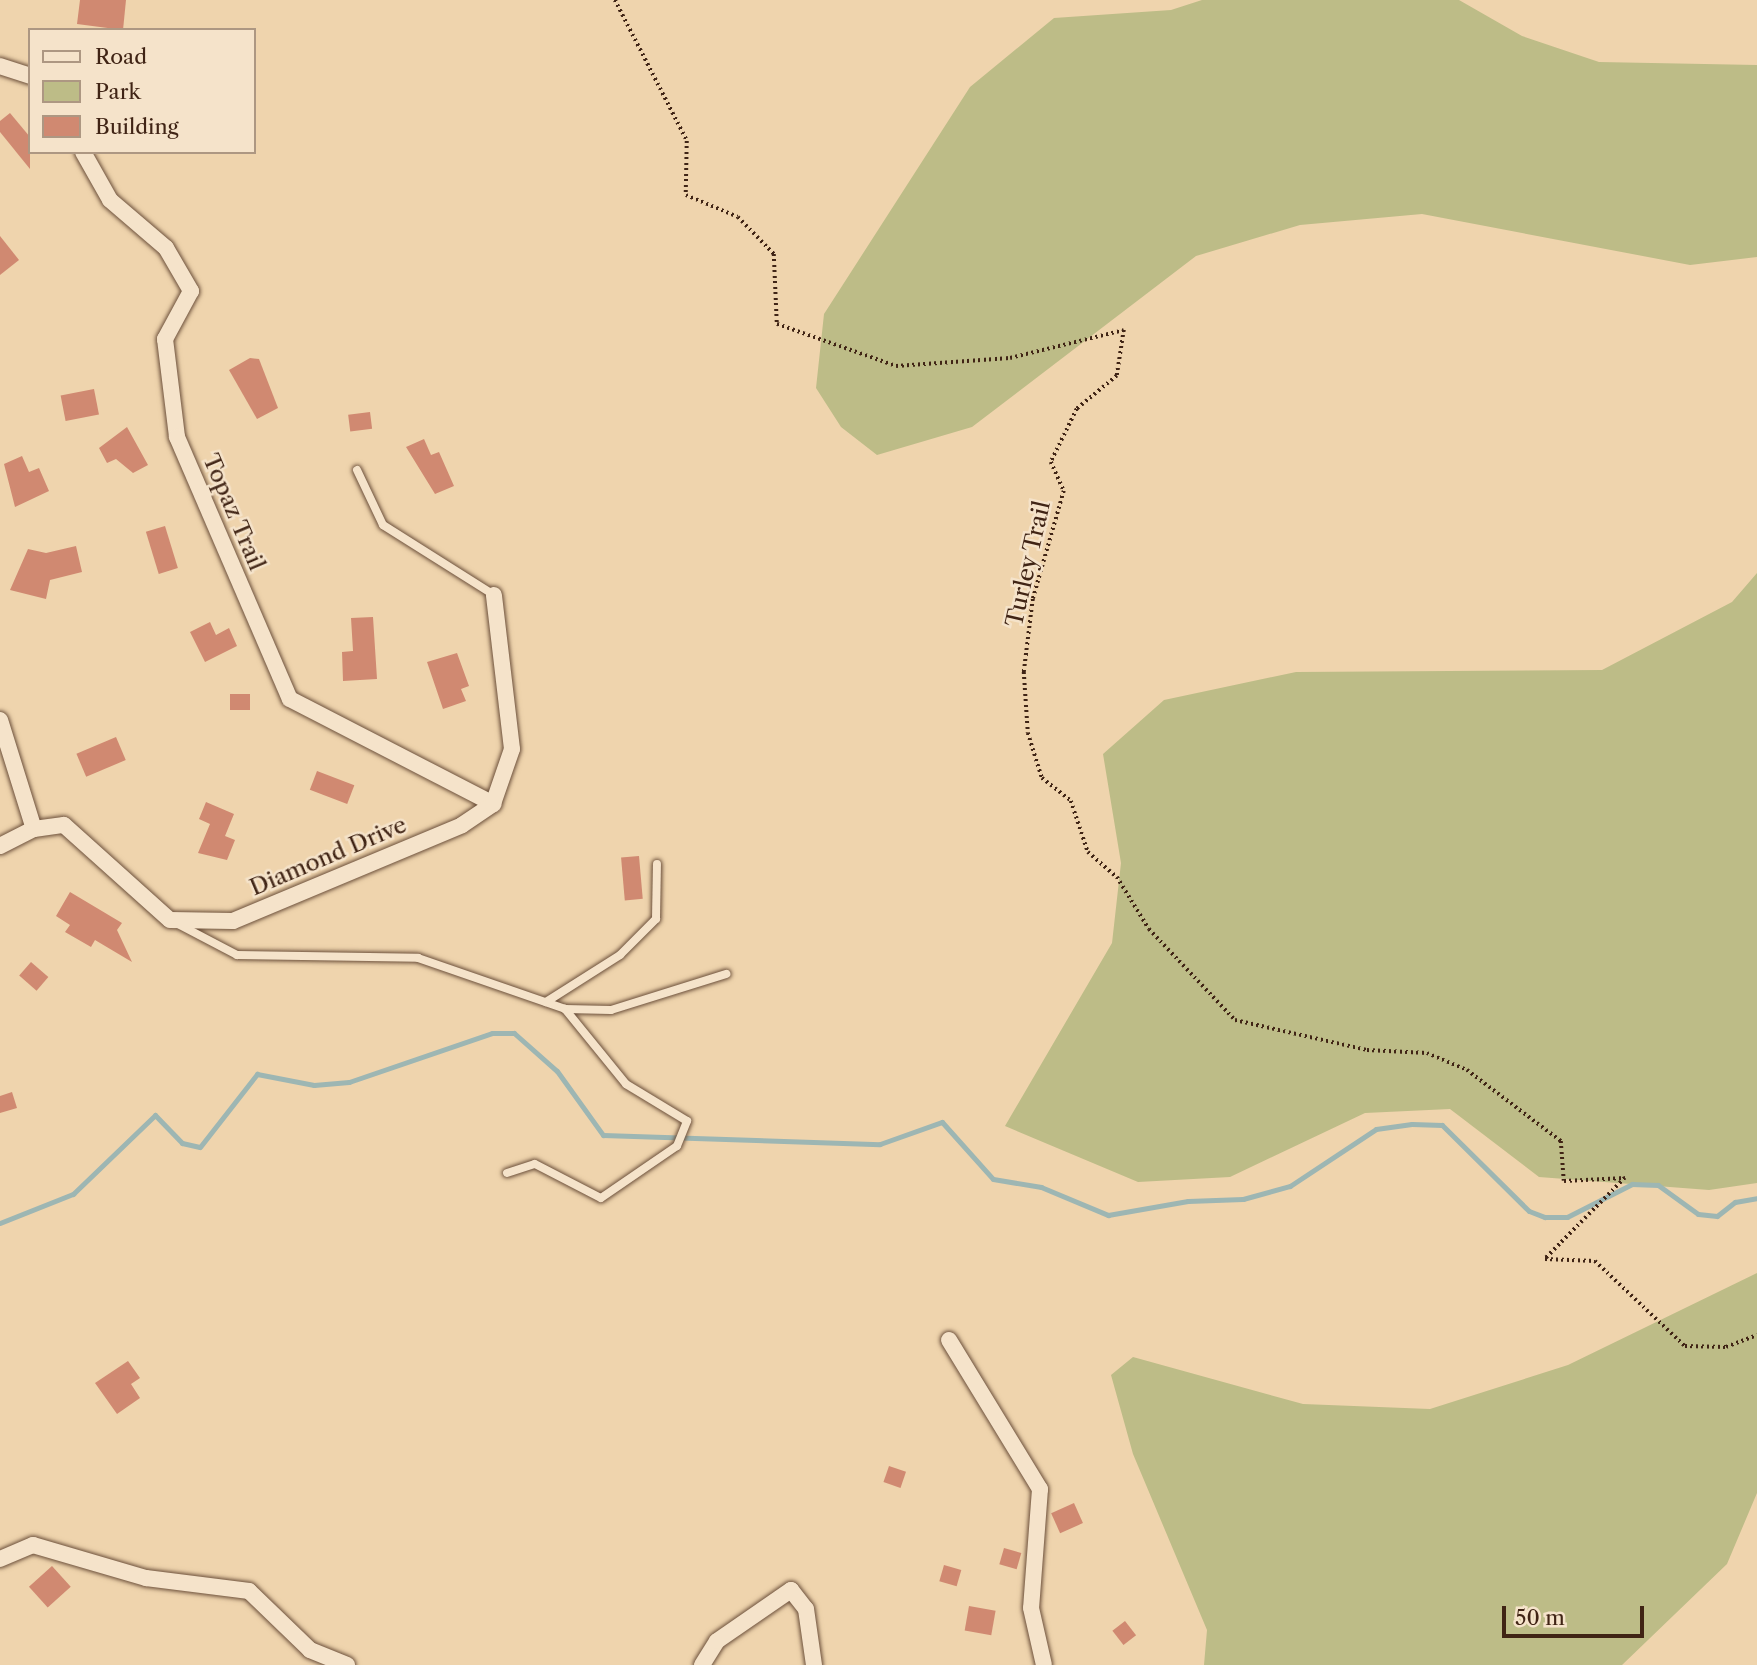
<!DOCTYPE html>
<style>
body{margin:0}
#map{position:relative;width:1757px;height:1665px;overflow:hidden;background:#efd4ad;font-family:"Libre Caslon Text",serif}
div>[style]{position:absolute}
.green>*{inset:0;background:#bdbc87}
.stream>*{height:5px;margin:-2.5px;padding:0 2.5px;transform-origin:2.5px;border-radius:2.5px;background:#9db6b3}
.building>*{inset:0;background:#d08971;transform-origin:0 0}
.path>*{height:3.5px;margin-top:-1.75px;transform-origin:0;background:repeating-linear-gradient(90deg,#402415 0 2px,transparent 0 5.5px)}
.roads{filter:drop-shadow(0 0 2px #6c503b) drop-shadow(0 0 2px #6c503b)}
.lane>*{height:8px;margin:-4px;padding:0 4px;transform-origin:4px;border-radius:4px;background:#f5e3ca}
.street>*{height:16px;margin:-8px;padding:0 8px;transform-origin:8px;border-radius:8px;background:#f5e3ca}
span{translate:-50% -50%;white-space:nowrap;text-align:center;line-height:1.15;-webkit-text-stroke:5px #f5e3ca;paint-order:stroke}
.street-label{font-size:23px;color:#402415}
.legend{position:absolute;left:28px;top:28px;width:228px;height:126px;box-sizing:border-box;background:#f5e3ca;border:2px solid #ad9782;margin:0;padding:9px 12px;list-style:none;font-size:21px;color:#402415}
.legend li{display:flex;align-items:center;gap:14px;height:35px}
.legend b{width:35px;border:2px solid #ad9782}
.scale{position:absolute;left:1502px;top:1606px;width:142px;height:32px;box-sizing:border-box;border:4px solid #402415;border-top:0;padding-left:9px;font-size:21px;line-height:24px;white-space:nowrap;color:#402415;-webkit-text-stroke:5px #f5e3ca;paint-order:stroke}
</style>
<div id="map">
<div class="green">
<div style="clip-path:polygon(1202px 0,1459px 0,1522px 36px,1599px 62px,1757px 65px,1757px 257px,1690px 265px,1422px 214px,1300px 225px,1196px 256px,972px 427px,877px 455px,841px 427px,816px 388px,824px 314px,970px 87px,1054px 18px,1171px 10px)"></div>
<div style="clip-path:polygon(1757px 573px,1757px 1183px,1709px 1190px,1539px 1177px,1450px 1109px,1365px 1113px,1230px 1177px,1138px 1182px,1005px 1126px,1112px 943px,1121px 863px,1103px 754px,1164px 700px,1296px 672px,1602px 670px,1732px 602px)"></div>
<div style="clip-path:polygon(1757px 1273px,1757px 1493px,1727px 1564px,1622px 1665px,1204px 1665px,1207px 1630px,1133px 1454px,1111px 1375px,1133px 1357px,1303px 1404px,1430px 1409px,1568px 1365px)"></div>
</div>
<div class="stream">
<div style="left:0;top:1223px;width:79px;rotate:-21.7deg"></div>
<div style="left:73px;top:1194px;width:114px;rotate:-43.9deg"></div>
<div style="left:155px;top:1115px;width:39px;rotate:46deg"></div>
<div style="left:182px;top:1143px;width:18px;rotate:13deg"></div>
<div style="left:200px;top:1147px;width:93px;rotate:-52deg"></div>
<div style="left:257px;top:1074px;width:58px;rotate:10.9deg"></div>
<div style="left:314px;top:1085px;width:35px;rotate:-5deg"></div>
<div style="left:349px;top:1082px;width:151px;rotate:-18.9deg"></div>
<div style="left:492px;top:1033px;width:22px"></div>
<div style="left:514px;top:1033px;width:57px;rotate:41.5deg"></div>
<div style="left:557px;top:1071px;width:79px;rotate:54.3deg"></div>
<div style="left:603px;top:1135px;width:277px;rotate:1.9deg"></div>
<div style="left:880px;top:1144px;width:66px;rotate:-19.5deg"></div>
<div style="left:942px;top:1122px;width:76px;rotate:48.2deg"></div>
<div style="left:993px;top:1179px;width:49px;rotate:9.5deg"></div>
<div style="left:1041px;top:1187px;width:73px;rotate:22.7deg"></div>
<div style="left:1108px;top:1215px;width:81px;rotate:-9.9deg"></div>
<div style="left:1188px;top:1201px;width:55px;rotate:-2.1deg"></div>
<div style="left:1243px;top:1199px;width:49px;rotate:-15.5deg"></div>
<div style="left:1290px;top:1186px;width:103px;rotate:-33.5deg"></div>
<div style="left:1376px;top:1129px;width:36px;rotate:-8deg"></div>
<div style="left:1412px;top:1124px;width:30px;rotate:2deg"></div>
<div style="left:1442px;top:1125px;width:122px;rotate:44.7deg"></div>
<div style="left:1529px;top:1211px;width:17px;rotate:21deg"></div>
<div style="left:1545px;top:1217px;width:22px"></div>
<div style="left:1567px;top:1217px;width:73px;rotate:-26.9deg"></div>
<div style="left:1632px;top:1184px;width:26px;rotate:2deg"></div>
<div style="left:1658px;top:1185px;width:49px;rotate:35.9deg"></div>
<div style="left:1698px;top:1214px;width:19px;rotate:6deg"></div>
<div style="left:1717px;top:1216px;width:23px;rotate:-38deg"></div>
<div style="left:1735px;top:1202px;width:22px;rotate:-10deg"></div>
</div>
<div class="building">
<div style="clip-path:polygon(80px 0,126px 0,123px 30px,77px 24px)"></div>
<div style="clip-path:polygon(10px 113px,30px 137px,30px 169px,0 132px,0 121px)"></div>
<div style="clip-path:polygon(0 236px,19px 260px,0 275px)"></div>
<div style="clip-path:polygon(250px 358px,259px 359px,278px 408px,257px 419px,229px 370px)"></div>
<div style="left:94px;top:389px;width:26px;height:34px;rotate:79deg"></div>
<div style="left:370px;top:412px;width:17px;height:22px;rotate:83deg"></div>
<div style="clip-path:polygon(127px 427px,148px 465px,133px 473px,116px 459px,107px 463px,99px 448px)"></div>
<div style="clip-path:polygon(424px 439px,431px 455px,439px 452px,454px 486px,435px 494px,406px 447px)"></div>
<div style="clip-path:polygon(22px 456px,29px 472px,39px 468px,49px 491px,15px 507px,4px 464px)"></div>
<div style="left:165px;top:526px;width:44px;height:20px;rotate:73deg"></div>
<div style="clip-path:polygon(76px 546px,82px 572px,50px 580px,46px 599px,10px 590px,28px 549px,46px 553px)"></div>
<div style="clip-path:polygon(373px 617px,377px 679px,343px 681px,342px 652px,353px 651px,351px 618px)"></div>
<div style="clip-path:polygon(210px 622px,216px 635px,229px 628px,237px 646px,205px 662px,190px 632px)"></div>
<div style="clip-path:polygon(457px 653px,469px 686px,461px 689px,466px 701px,443px 709px,427px 662px)"></div>
<div style="left:230px;top:694px;width:20px;height:16px"></div>
<div style="left:116px;top:737px;width:25px;height:43px;rotate:67deg"></div>
<div style="left:317px;top:771px;width:40px;height:20px;rotate:21deg"></div>
<div style="clip-path:polygon(206px 802px,234px 814px,225px 836px,235px 840px,227px 860px,198px 853px,210px 824px,199px 819px)"></div>
<div style="left:639px;top:856px;width:43px;height:18px;rotate:85deg"></div>
<div style="clip-path:polygon(70px 892px,122px 923px,117px 930px,132px 962px,95px 940px,91px 947px,65px 932px,70px 925px,56px 916px)"></div>
<div style="left:31px;top:962px;width:23px;height:18px;rotate:41deg"></div>
<div style="clip-path:polygon(12px 1092px,17px 1108px,0 1113px,0 1096px)"></div>
<div style="clip-path:polygon(128px 1361px,140px 1378px,131px 1384px,140px 1398px,117px 1414px,95px 1383px)"></div>
<div style="left:889px;top:1466px;width:18px;height:17px;rotate:19deg"></div>
<div style="left:1074px;top:1503px;width:22px;height:25px;rotate:66deg"></div>
<div style="left:1004px;top:1548px;width:18px;height:17px;rotate:16deg"></div>
<div style="left:944px;top:1565px;width:18px;height:17px;rotate:16deg"></div>
<div style="left:52px;top:1566px;width:28px;height:31px;rotate:48deg"></div>
<div style="left:969px;top:1606px;width:27px;height:25px;rotate:10deg"></div>
<div style="left:1125px;top:1621px;width:18px;height:16px;rotate:52deg"></div>
</div>
<div class="path">
<div style="left:615px;top:0;width:158px;rotate:62.9deg"></div>
<div style="left:687px;top:141px;width:54px;rotate:91.1deg"></div>
<div style="left:686px;top:195px;width:56px;rotate:22.9deg"></div>
<div style="left:738px;top:217px;width:52px;rotate:45.8deg"></div>
<div style="left:774px;top:254px;width:70px;rotate:87.5deg"></div>
<div style="left:777px;top:324px;width:126px;rotate:19.4deg"></div>
<div style="left:896px;top:366px;width:114px;rotate:-4deg"></div>
<div style="left:1010px;top:358px;width:117px;rotate:-13.8deg"></div>
<div style="left:1124px;top:330px;width:47px;rotate:98.7deg"></div>
<div style="left:1117px;top:376px;width:52px;rotate:140.5deg"></div>
<div style="left:1077px;top:409px;width:59px;rotate:116.1deg"></div>
<div style="left:1051px;top:462px;width:32px;rotate:66deg"></div>
<div style="left:1064px;top:491px;width:112px;rotate:106deg"></div>
<div style="left:1033px;top:599px;width:74px;rotate:97deg"></div>
<div style="left:1024px;top:672px;width:61px;rotate:86.2deg"></div>
<div style="left:1028px;top:733px;width:47px;rotate:72.7deg"></div>
<div style="left:1042px;top:778px;width:37px;rotate:38deg"></div>
<div style="left:1071px;top:801px;width:54px;rotate:71.6deg"></div>
<div style="left:1088px;top:852px;width:38px;rotate:41deg"></div>
<div style="left:1117px;top:877px;width:61px;rotate:58.4deg"></div>
<div style="left:1149px;top:929px;width:125px;rotate:46.6deg"></div>
<div style="left:1235px;top:1020px;width:135px;rotate:12.8deg"></div>
<div style="left:1367px;top:1050px;width:60px;rotate:2.9deg"></div>
<div style="left:1427px;top:1053px;width:43px;rotate:23deg"></div>
<div style="left:1467px;top:1070px;width:118px;rotate:37.1deg"></div>
<div style="left:1561px;top:1141px;width:40px;rotate:85.7deg"></div>
<div style="left:1564px;top:1181px;width:61px;rotate:-2.8deg"></div>
<div style="left:1625px;top:1178px;width:114px;rotate:134.6deg"></div>
<div style="left:1545px;top:1259px;width:50px;rotate:2.3deg"></div>
<div style="left:1595px;top:1261px;width:124px;rotate:43.4deg"></div>
<div style="left:1685px;top:1346px;width:41px;rotate:1.4deg"></div>
<div style="left:1726px;top:1347px;width:33px;rotate:-21deg"></div>
</div>
<div class="roads">
<div class="lane">
<div style="left:357px;top:470px;width:61px;rotate:64.7deg"></div>
<div style="left:383px;top:525px;width:131px;rotate:32.2deg"></div>
<div style="left:176px;top:923px;width:69px;rotate:27.7deg"></div>
<div style="left:237px;top:955px;width:181px;rotate:0.9deg"></div>
<div style="left:418px;top:958px;width:156px;rotate:19.1deg"></div>
<div style="left:565px;top:1009px;width:46px;rotate:1.2deg"></div>
<div style="left:611px;top:1010px;width:121px;rotate:-17.4deg"></div>
<div style="left:546px;top:1002px;width:88px;rotate:-32.4deg"></div>
<div style="left:620px;top:955px;width:51px;rotate:-45deg"></div>
<div style="left:656px;top:919px;width:55px;rotate:-89deg"></div>
<div style="left:507px;top:1173px;width:29px;rotate:-18deg"></div>
<div style="left:535px;top:1164px;width:74px;rotate:27.3deg"></div>
<div style="left:601px;top:1198px;width:92px;rotate:-34.4deg"></div>
<div style="left:677px;top:1146px;width:27px;rotate:-68deg"></div>
<div style="left:687px;top:1121px;width:71px;rotate:-148.8deg"></div>
<div style="left:626px;top:1084px;width:97px;rotate:-129.1deg"></div>
</div>
<div class="street">
<div style="left:0;top:66px;width:32px;rotate:18deg"></div>
<div style="left:83px;top:152px;width:55px;rotate:60.6deg"></div>
<div style="left:110px;top:200px;width:74px;rotate:40.6deg"></div>
<div style="left:166px;top:248px;width:50px;rotate:59.8deg"></div>
<div style="left:191px;top:291px;width:55px;rotate:118.4deg"></div>
<div style="left:165px;top:339px;width:99px;rotate:83deg"></div>
<div style="left:177px;top:437px;width:285px;rotate:66.7deg"></div>
<div style="left:290px;top:699px;width:229px;rotate:27.3deg"></div>
<div style="left:0;top:720px;width:114px;rotate:72.7deg"></div>
<div style="left:0;top:846px;width:38px;rotate:-27deg"></div>
<div style="left:34px;top:829px;width:30px;rotate:-8deg"></div>
<div style="left:64px;top:825px;width:142px;rotate:41.9deg"></div>
<div style="left:170px;top:920px;width:63px;rotate:0.9deg"></div>
<div style="left:233px;top:921px;width:248px;rotate:-22.7deg"></div>
<div style="left:462px;top:825px;width:37px;rotate:-34deg"></div>
<div style="left:493px;top:804px;width:58px;rotate:-70.9deg"></div>
<div style="left:512px;top:749px;width:155px;rotate:-96.7deg"></div>
<div style="left:949px;top:1340px;width:175px;rotate:58.6deg"></div>
<div style="left:1040px;top:1489px;width:119px;rotate:94.3deg"></div>
<div style="left:1031px;top:1608px;width:58px;rotate:77.2deg"></div>
<div style="left:0;top:1559px;width:36px;rotate:-23deg"></div>
<div style="left:33px;top:1545px;width:118px;rotate:16.3deg"></div>
<div style="left:146px;top:1578px;width:104px;rotate:7.2deg"></div>
<div style="left:249px;top:1591px;width:85px;rotate:44deg"></div>
<div style="left:310px;top:1650px;width:40px;rotate:22deg"></div>
<div style="left:702px;top:1665px;width:28px;rotate:-58deg"></div>
<div style="left:717px;top:1641px;width:90px;rotate:-34.6deg"></div>
<div style="left:791px;top:1590px;width:24px;rotate:52deg"></div>
<div style="left:806px;top:1609px;width:57px;rotate:81.9deg"></div>
</div>
</div>
<div class="street-label">
<span style="left:234px;top:512px;rotate:67deg">Topaz Trail</span>
<span style="left:1028px;top:564px;rotate:-77deg">Turley Trail</span>
<span style="left:328px;top:856px;rotate:-23deg">Diamond Drive</span>
</div>
<ul class="legend">
<li><b style="height:9px;background:#f5e3ca"></b>Road</li>
<li><b style="height:19px;background:#bdbc87"></b>Park</li>
<li><b style="height:19px;background:#d08971"></b>Building</li>
</ul>
<div class="scale">50 m</div>
</div>
